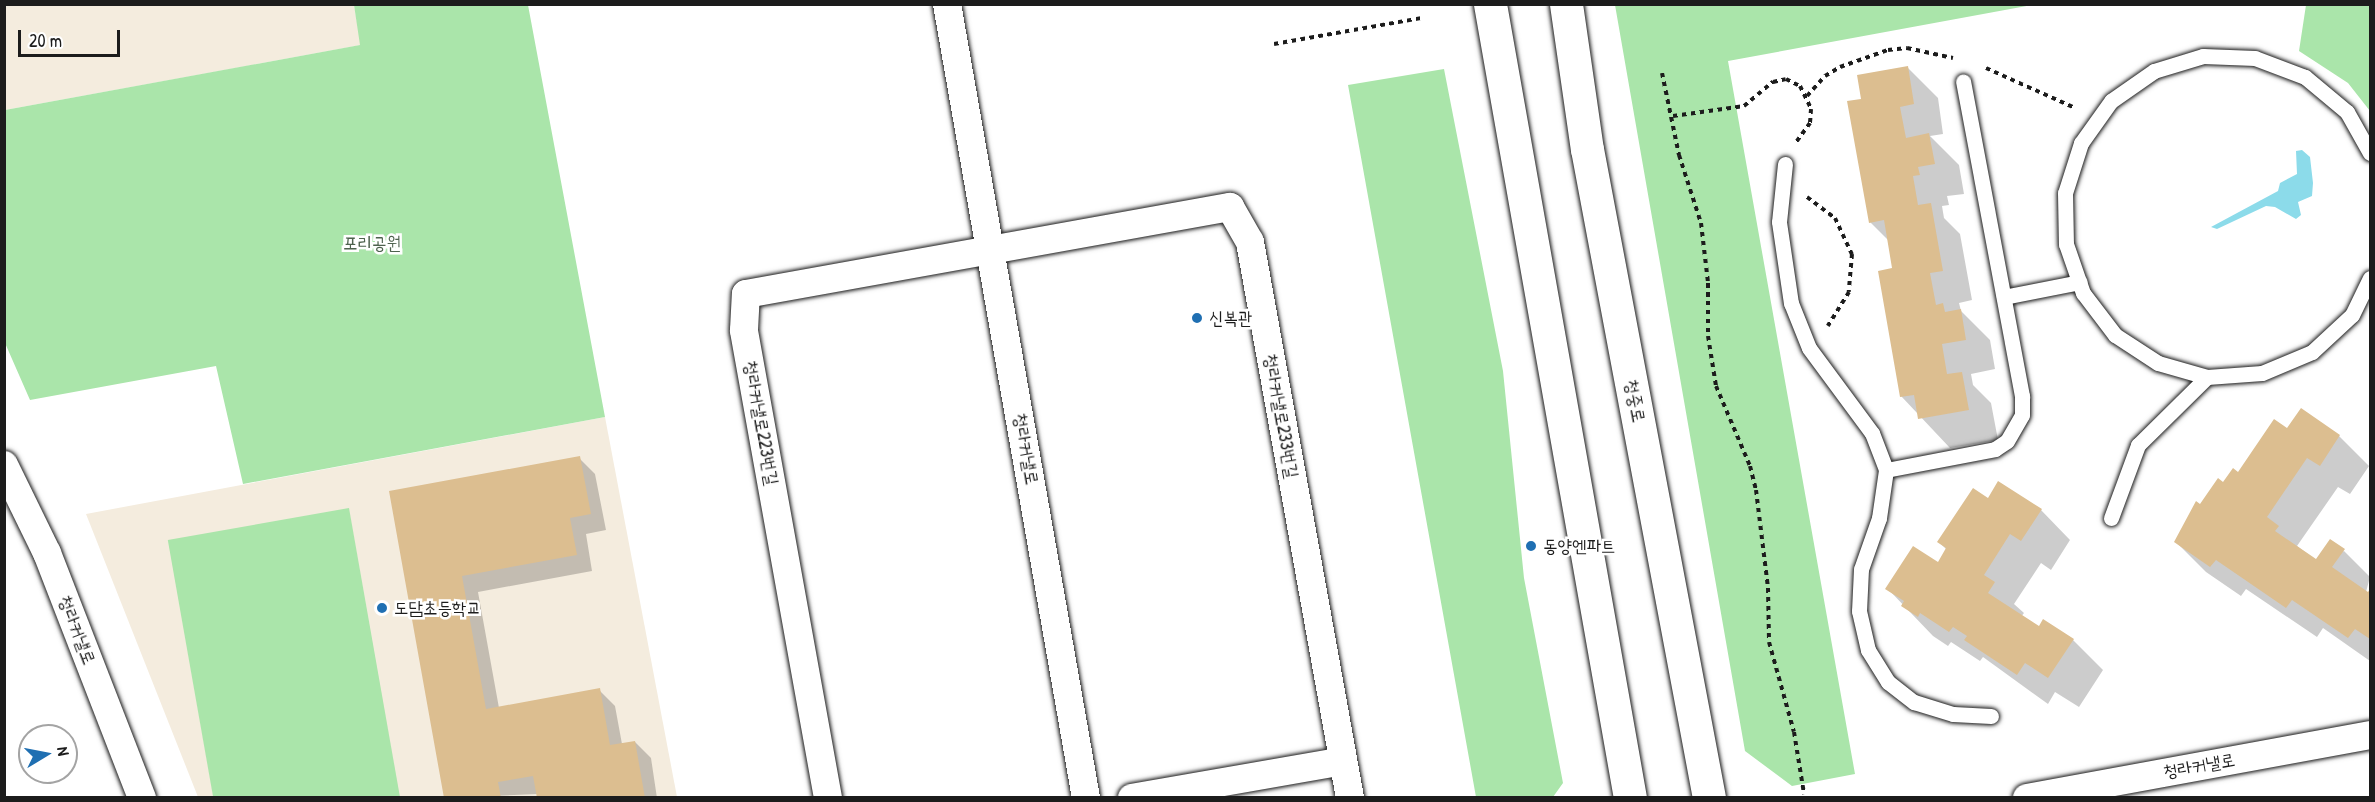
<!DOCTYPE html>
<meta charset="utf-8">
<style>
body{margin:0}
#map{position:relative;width:2375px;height:802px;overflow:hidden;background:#fff;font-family:"Patrick Hand","Poor Story",sans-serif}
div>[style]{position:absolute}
.built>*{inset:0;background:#f4ecde}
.green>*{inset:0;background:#aae5aa;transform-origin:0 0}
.water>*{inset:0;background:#8cdbea}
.shadow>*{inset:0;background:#0003}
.building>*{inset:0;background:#dcbe90}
.path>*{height:4px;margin-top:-2px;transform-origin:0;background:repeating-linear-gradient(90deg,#1c1c1c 0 4.5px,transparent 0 9px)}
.roads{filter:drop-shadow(0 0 2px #1c1c1c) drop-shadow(0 0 2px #1c1c1c)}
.service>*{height:15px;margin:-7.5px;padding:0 7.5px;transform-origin:7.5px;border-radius:7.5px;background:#fff}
.minor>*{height:28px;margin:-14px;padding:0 14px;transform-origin:14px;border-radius:14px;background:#fff}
.tertiary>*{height:33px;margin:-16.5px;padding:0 16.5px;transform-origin:16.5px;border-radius:16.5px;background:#fff}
.dots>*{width:16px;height:16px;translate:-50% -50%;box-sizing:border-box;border:3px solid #fff;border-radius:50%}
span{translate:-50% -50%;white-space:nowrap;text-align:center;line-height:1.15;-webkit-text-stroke:5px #fff;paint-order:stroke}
.park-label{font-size:18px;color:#4e624e}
.poi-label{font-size:18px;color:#1c1c1c}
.left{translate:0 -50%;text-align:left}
.street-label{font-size:18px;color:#1c1c1c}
.frame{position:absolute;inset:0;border:6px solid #1c1c1c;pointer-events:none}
.north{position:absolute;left:18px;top:724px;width:60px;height:60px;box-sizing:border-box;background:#fff;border:2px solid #a4a4a4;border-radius:50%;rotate:80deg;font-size:16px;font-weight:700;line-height:24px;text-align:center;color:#1c1c1c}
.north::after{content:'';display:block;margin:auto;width:21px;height:27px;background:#1f6fb2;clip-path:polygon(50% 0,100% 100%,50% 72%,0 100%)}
.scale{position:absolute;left:18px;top:30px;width:102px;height:27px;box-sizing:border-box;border:3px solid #1c1c1c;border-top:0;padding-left:8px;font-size:18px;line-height:21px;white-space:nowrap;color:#1c1c1c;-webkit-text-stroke:4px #fff;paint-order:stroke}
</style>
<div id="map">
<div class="built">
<div style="clip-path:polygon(5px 5px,354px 5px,361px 45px,5px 110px)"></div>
<div style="clip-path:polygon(605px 417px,677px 797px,198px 797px,86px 514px)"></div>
</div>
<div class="green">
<div style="clip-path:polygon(354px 5px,528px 5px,605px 417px,243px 484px,216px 366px,30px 400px,5px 343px,5px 110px,360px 45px)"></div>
<div style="clip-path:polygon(1615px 5px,2032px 5px,1728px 61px,1855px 774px,1792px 786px,1745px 751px)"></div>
<div style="clip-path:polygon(2306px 5px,2370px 5px,2370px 111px,2348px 83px,2299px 51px)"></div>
<div style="clip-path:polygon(1444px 69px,1503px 371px,1524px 578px,1563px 783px,1553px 797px,1476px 797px,1348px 85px)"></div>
<div style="left:349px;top:508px;width:293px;height:184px;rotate:80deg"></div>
</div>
<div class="water">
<div style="clip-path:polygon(2302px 150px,2310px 157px,2313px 183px,2312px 196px,2298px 202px,2301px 215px,2296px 219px,2275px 207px,2266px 206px,2217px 229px,2211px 227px,2278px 191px,2280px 183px,2297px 174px,2296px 151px)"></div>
</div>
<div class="shadow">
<div style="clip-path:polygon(1908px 68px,1938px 98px,1943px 134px,1930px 136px,1959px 165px,1964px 194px,1947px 196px,1949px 205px,1942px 206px,1944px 218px,1960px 234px,1972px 300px,1959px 303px,1961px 311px,1990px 340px,1995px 369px,1971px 374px,1973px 385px,1991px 403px,1998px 440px,1950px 448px,1901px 396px,1894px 269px,1889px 241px,1870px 222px,1863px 100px)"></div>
<div style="clip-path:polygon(2287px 430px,2339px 436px,2369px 466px,2350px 494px,2338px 487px,2297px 546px,2317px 561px,2344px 551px,2370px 577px,2366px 592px,2370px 592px,2370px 661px,2323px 628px,2317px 637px,2246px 589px,2241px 596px,2206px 572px,2176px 542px,2201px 506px)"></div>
<div style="clip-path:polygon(579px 458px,595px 474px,606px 530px,586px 534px,592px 571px,478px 592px,499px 708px,599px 690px,615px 706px,622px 744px,635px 742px,651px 758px,657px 798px,539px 798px,538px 794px,446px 798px,390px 492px)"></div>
<div style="clip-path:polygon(1988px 500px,2041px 510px,2070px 540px,2051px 570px,2041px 563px,2014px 604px,2024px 613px,2021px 617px,2039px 629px,2073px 640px,2103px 670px,2079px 707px,2055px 692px,2048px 704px,1983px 657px,1980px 661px,1951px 642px,1948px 646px,1933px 636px,1887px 588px,1938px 564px,1947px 550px,1939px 542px)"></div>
</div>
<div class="building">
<div style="clip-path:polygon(1908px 66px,1914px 104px,1900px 107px,1906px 138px,1929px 133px,1935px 164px,1918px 167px,1920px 175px,1913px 176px,1918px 205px,1931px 203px,1943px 271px,1930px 273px,1936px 305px,1943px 303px,1945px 312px,1961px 309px,1966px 340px,1942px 344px,1947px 374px,1962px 372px,1969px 410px,1918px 419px,1914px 395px,1900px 397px,1878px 271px,1892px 268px,1884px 220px,1869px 223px,1847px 101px,1861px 99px,1857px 75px)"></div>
<div style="clip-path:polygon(2301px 408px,2340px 435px,2320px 466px,2307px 458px,2267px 517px,2279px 526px,2275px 531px,2316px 559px,2330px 539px,2345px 549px,2332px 567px,2368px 592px,2370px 589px,2370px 639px,2355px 629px,2348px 638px,2292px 600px,2286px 608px,2216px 560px,2210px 567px,2174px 542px,2196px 501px,2200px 504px,2218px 478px,2223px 482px,2233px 468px,2238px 472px,2274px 419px,2287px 428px)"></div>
<div style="clip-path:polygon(580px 456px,591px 514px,570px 518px,577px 555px,462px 576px,486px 709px,600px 688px,610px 745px,635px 741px,645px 798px,537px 798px,533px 776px,498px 782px,501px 798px,444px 798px,389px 491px)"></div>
<div style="clip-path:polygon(1998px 481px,2042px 509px,2021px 541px,2010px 534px,1984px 575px,1995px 582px,1988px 593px,2039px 626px,2043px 619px,2074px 639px,2048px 678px,2025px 663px,2017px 675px,1964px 640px,1967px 636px,1953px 627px,1949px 632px,1920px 613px,1918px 617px,1901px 606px,1904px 601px,1885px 589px,1913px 546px,1938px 562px,1946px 548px,1937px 542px,1973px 488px,1988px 498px)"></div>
</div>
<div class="path">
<div style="left:1274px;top:44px;width:149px;rotate:-10deg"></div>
<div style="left:1986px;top:68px;width:98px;rotate:24.2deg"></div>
<div style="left:1662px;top:73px;width:84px;rotate:78.3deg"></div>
<div style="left:1679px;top:155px;width:71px;rotate:72.1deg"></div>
<div style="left:1701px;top:223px;width:60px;rotate:83.3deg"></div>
<div style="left:1708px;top:283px;width:53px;rotate:90deg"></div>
<div style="left:1708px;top:336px;width:51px;rotate:80.9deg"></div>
<div style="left:1716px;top:386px;width:87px;rotate:67deg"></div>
<div style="left:1750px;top:466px;width:25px;rotate:76deg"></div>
<div style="left:1756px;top:490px;width:99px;rotate:83deg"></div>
<div style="left:1768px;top:588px;width:54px;rotate:88.9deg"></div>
<div style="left:1769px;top:642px;width:93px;rotate:74.5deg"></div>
<div style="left:1794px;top:732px;width:63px;rotate:80.8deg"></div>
<div style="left:1807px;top:96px;width:27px;rotate:-48deg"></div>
<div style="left:1825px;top:76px;width:17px;rotate:-31deg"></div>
<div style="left:1840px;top:67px;width:51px;rotate:-19.5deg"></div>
<div style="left:1888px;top:50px;width:19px;rotate:-6deg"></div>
<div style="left:1907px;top:48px;width:47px;rotate:12.3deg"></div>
<div style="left:1673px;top:116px;width:72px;rotate:-8deg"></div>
<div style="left:1744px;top:106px;width:38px;rotate:-40deg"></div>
<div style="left:1773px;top:82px;width:13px;rotate:-13deg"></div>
<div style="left:1786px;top:79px;width:16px;rotate:27deg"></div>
<div style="left:1800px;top:86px;width:25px;rotate:64deg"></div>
<div style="left:1811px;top:109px;width:14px;rotate:94deg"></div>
<div style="left:1810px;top:123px;width:24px;rotate:126deg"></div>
<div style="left:1807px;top:197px;width:35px;rotate:37deg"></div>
<div style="left:1835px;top:218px;width:40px;rotate:65deg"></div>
<div style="left:1852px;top:254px;width:38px;rotate:95deg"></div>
<div style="left:1849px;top:292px;width:40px;rotate:122deg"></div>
</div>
<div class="roads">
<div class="service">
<div style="left:2370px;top:153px;width:47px;rotate:-119.3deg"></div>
<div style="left:2347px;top:112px;width:55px;rotate:-140.2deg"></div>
<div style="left:2305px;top:77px;width:53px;rotate:-159.2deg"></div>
<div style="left:2255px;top:58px;width:52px;rotate:-177.8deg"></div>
<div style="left:2203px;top:56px;width:51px;rotate:163deg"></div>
<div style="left:2154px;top:71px;width:52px;rotate:145.1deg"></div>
<div style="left:2111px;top:101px;width:52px;rotate:125.5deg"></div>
<div style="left:2081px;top:143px;width:52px;rotate:107.7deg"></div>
<div style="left:2065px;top:193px;width:51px;rotate:88.9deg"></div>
<div style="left:2066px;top:244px;width:52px;rotate:70.9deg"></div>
<div style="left:2083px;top:293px;width:53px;rotate:52.7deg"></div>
<div style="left:2115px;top:335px;width:51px;rotate:33.1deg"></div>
<div style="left:2158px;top:363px;width:51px;rotate:15.9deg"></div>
<div style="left:2207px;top:377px;width:55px;rotate:-4.2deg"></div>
<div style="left:2262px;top:373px;width:54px;rotate:-22.8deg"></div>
<div style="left:2312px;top:352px;width:54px;rotate:-42.8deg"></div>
<div style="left:2352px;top:315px;width:41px;rotate:-64.1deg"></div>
<div style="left:1785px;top:164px;width:58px;rotate:95.9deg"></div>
<div style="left:1779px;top:222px;width:82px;rotate:81.6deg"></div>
<div style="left:1791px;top:303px;width:48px;rotate:68.2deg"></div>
<div style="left:1809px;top:348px;width:106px;rotate:53.5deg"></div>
<div style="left:1872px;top:433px;width:40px;rotate:69deg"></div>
<div style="left:1886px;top:470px;width:49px;rotate:98.3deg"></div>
<div style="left:1879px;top:518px;width:54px;rotate:109.4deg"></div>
<div style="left:1861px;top:569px;width:42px;rotate:92.7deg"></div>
<div style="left:1859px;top:611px;width:40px;rotate:77deg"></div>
<div style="left:1868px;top:650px;width:38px;rotate:58deg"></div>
<div style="left:1888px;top:682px;width:33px;rotate:38deg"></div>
<div style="left:1914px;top:702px;width:41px;rotate:17.1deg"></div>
<div style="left:1953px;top:714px;width:38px;rotate:3deg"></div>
<div style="left:2004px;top:297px;width:77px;rotate:-11.2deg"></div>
<div style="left:1886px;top:470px;width:111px;rotate:-10.9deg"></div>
<div style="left:1995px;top:449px;width:14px;rotate:-34deg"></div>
<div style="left:2007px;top:441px;width:30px;rotate:-60deg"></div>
<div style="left:2022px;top:415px;width:19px;rotate:-90deg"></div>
<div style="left:2022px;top:396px;width:320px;rotate:-100.6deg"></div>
<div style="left:2111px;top:518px;width:78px;rotate:-69.7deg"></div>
<div style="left:2138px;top:445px;width:97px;rotate:-44.6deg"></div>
</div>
<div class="minor">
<div style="left:947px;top:4px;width:806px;rotate:80.07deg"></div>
<div style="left:4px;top:465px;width:98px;rotate:64deg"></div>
<div style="left:47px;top:553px;width:263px;rotate:68.8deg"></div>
<div style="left:828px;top:798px;width:475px;rotate:-100.2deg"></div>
<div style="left:744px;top:330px;width:36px;rotate:-87deg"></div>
<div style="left:746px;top:294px;width:492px;rotate:-10.2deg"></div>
<div style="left:1230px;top:207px;width:40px;rotate:60.3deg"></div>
<div style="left:1250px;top:242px;width:565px;rotate:79.8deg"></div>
<div style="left:1132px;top:798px;width:214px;rotate:-9.9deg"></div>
<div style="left:2027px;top:798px;width:349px;rotate:-10.4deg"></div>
</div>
<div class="tertiary">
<div style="left:1490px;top:4px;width:806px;rotate:80deg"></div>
<div style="left:1566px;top:4px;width:147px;rotate:81.8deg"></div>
<div style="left:1587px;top:149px;width:660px;rotate:79.35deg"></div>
</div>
</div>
<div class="dots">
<div style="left:1197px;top:318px;background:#1f6fb2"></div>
<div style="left:1531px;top:546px;background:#1f6fb2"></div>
<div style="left:382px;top:608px;background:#1f6fb2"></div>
</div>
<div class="park-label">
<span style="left:372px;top:243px">포리공원</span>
</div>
<div class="poi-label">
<span class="left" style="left:1209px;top:318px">신복관</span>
<span class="left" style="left:1543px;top:546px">동양엔파트</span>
<span class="left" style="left:394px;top:608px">도담초등학교</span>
</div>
<div class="street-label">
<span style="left:1635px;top:401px;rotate:79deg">청중로</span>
<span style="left:1281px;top:416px;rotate:80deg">청라커낼로233번길</span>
<span style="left:761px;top:423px;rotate:80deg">청라커낼로223번길</span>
<span style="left:1026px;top:449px;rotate:80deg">청라커낼로</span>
<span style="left:77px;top:630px;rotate:69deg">청라커낼로</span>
<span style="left:2199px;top:766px;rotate:-10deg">청라커낼로</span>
</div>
<div class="frame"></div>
<div class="north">N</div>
<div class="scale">20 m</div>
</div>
